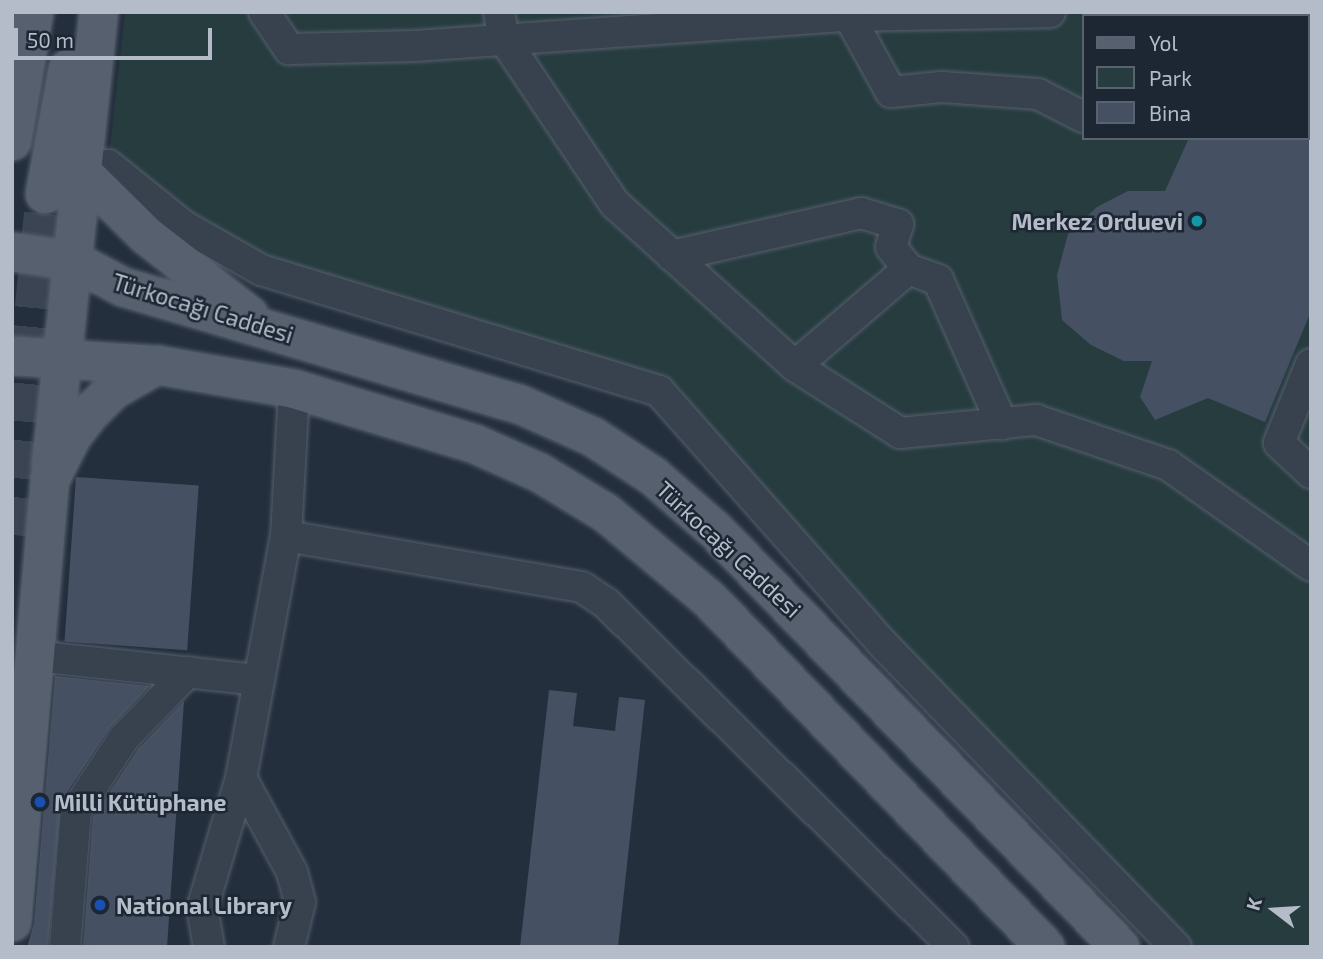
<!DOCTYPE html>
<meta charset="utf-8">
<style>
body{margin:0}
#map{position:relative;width:1323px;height:959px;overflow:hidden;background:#242f3e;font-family:"Exo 2",sans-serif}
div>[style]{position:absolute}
.green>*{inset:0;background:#263c3f}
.building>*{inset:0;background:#455162;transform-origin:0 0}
.major-tunnel>*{height:38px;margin-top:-19px;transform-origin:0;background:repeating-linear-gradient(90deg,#3a4453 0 38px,transparent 0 57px)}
.roads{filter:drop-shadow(0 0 2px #565f6c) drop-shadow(0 0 2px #565f6c)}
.minor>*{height:30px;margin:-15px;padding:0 15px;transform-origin:15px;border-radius:15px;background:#38414e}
.major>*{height:38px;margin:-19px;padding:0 19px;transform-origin:19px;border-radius:19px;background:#56606e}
.dots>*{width:19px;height:19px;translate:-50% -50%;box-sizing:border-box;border:4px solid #1d2633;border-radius:50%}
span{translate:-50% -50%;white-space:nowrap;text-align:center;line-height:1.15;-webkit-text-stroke:5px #1d2633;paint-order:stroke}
.poi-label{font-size:23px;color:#b4bcc9;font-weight:700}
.right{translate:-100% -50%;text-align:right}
.left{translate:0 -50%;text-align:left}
.street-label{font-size:23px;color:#b4bcc9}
.frame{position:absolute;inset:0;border:14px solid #b4bcc9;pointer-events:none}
.legend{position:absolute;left:1082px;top:14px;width:228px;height:126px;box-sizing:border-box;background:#1d2633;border:2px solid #59626f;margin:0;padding:9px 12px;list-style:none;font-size:21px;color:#b4bcc9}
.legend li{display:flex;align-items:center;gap:14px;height:35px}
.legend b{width:35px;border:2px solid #59626f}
.north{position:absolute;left:1239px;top:875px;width:70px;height:70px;-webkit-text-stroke:5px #1d2633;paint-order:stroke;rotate:287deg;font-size:19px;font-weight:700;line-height:28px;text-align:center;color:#b4bcc9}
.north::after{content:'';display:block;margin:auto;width:24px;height:32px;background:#b4bcc9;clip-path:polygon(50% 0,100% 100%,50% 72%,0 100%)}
.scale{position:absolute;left:14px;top:28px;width:198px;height:32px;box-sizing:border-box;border:4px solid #b4bcc9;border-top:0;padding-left:9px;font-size:21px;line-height:24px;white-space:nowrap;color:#b4bcc9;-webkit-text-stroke:5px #1d2633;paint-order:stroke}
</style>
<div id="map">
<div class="green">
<div style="clip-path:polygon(evenodd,125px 12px,1311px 12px,1311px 947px,1176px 947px,659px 391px,261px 270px,108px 165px,125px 12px,1083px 16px,1307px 16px,1307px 138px,1083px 138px,1083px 16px)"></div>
</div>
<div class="building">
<div style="clip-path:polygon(1189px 138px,1311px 138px,1311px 311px,1265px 422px,1208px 398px,1155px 420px,1140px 397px,1152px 361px,1124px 361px,1091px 345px,1062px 320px,1057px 275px,1068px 234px,1097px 207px,1128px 191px,1165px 191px)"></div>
<div style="left:76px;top:477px;width:123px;height:165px;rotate:4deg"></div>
<div style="clip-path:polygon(55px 676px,150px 686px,110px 728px,61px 801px,48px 947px,27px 947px,34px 924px)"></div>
<div style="clip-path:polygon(549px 690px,577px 693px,573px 726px,615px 731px,619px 697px,645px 700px,618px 947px,520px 947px)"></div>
<div style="clip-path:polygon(184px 701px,167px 947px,83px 947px,93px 817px,138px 749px)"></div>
</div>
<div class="major-tunnel">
<div style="left:12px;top:535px;width:343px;rotate:-84.5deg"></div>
</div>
<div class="roads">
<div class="minor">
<div style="left:264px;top:12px;width:45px;rotate:56deg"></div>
<div style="left:289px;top:49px;width:126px;rotate:-1.4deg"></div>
<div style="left:415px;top:46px;width:435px;rotate:-4deg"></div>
<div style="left:849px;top:16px;width:201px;rotate:-1.1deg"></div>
<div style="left:499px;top:12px;width:27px;rotate:80deg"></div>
<div style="left:504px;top:39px;width:199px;rotate:56.1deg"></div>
<div style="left:615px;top:204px;width:242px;rotate:42deg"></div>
<div style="left:795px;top:366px;width:125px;rotate:32.5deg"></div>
<div style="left:900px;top:433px;width:137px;rotate:-5.5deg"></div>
<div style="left:1036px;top:420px;width:139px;rotate:18.8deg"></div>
<div style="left:1168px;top:465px;width:175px;rotate:35.2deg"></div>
<div style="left:849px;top:16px;width:87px;rotate:61.1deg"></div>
<div style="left:891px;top:92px;width:51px;rotate:-5.6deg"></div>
<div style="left:942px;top:87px;width:96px;rotate:4.2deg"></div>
<div style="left:1038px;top:94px;width:51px;rotate:27.1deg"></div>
<div style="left:1149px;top:16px;width:4px;rotate:-76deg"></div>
<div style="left:108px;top:165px;width:97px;rotate:38.8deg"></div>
<div style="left:184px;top:226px;width:89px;rotate:29.7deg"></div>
<div style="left:261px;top:270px;width:416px;rotate:16.9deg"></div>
<div style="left:659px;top:391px;width:334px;rotate:48.5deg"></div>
<div style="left:880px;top:641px;width:426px;rotate:46deg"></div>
<div style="left:672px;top:256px;width:194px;rotate:-12.8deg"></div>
<div style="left:861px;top:213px;width:39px;rotate:17deg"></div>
<div style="left:898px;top:224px;width:24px;rotate:107deg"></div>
<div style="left:891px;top:247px;width:28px;rotate:52deg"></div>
<div style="left:908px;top:269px;width:32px;rotate:20deg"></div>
<div style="left:938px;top:280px;width:158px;rotate:66deg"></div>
<div style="left:1311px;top:364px;width:85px;rotate:112.1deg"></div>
<div style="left:1279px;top:443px;width:44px;rotate:43.2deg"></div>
<div style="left:795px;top:366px;width:149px;rotate:-40.6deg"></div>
<div style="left:294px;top:389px;width:147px;rotate:93.1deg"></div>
<div style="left:286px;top:536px;width:300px;rotate:9.8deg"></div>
<div style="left:582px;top:587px;width:29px;rotate:34deg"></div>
<div style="left:606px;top:603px;width:489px;rotate:44.7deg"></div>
<div style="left:34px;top:656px;width:226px;rotate:6.1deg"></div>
<div style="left:241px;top:778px;width:107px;rotate:61.5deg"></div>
<div style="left:292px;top:872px;width:31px;rotate:75deg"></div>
<div style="left:300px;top:902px;width:46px;rotate:103.7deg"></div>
<div style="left:65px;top:947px;width:136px;rotate:-85.4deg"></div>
<div style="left:76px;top:811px;width:87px;rotate:-56.7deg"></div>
<div style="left:124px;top:738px;width:92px;rotate:-45.9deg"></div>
<div style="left:209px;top:947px;width:39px;rotate:-100deg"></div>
<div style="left:202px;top:909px;width:137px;rotate:-73.4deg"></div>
<div style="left:241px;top:778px;width:246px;rotate:-79.5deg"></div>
</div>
<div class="major">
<div style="left:12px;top:141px;width:131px;rotate:-80.3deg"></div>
<div style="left:79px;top:169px;width:95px;rotate:44.6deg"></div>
<div style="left:147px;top:236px;width:129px;rotate:37.8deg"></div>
<div style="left:45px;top:194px;width:127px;rotate:-79.6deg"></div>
<div style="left:12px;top:252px;width:63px;rotate:8.3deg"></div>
<div style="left:74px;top:261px;width:55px;rotate:28deg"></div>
<div style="left:123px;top:287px;width:413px;rotate:16.5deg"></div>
<div style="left:519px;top:404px;width:81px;rotate:24deg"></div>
<div style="left:593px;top:437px;width:72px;rotate:33deg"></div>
<div style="left:653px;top:476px;width:84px;rotate:41.1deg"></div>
<div style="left:716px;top:531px;width:580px;rotate:45.84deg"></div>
<div style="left:12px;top:356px;width:145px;rotate:3.6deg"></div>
<div style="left:157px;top:365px;width:139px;rotate:9.9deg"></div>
<div style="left:294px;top:389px;width:189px;rotate:16.9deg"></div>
<div style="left:475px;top:444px;width:71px;rotate:24deg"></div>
<div style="left:540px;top:473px;width:77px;rotate:31.2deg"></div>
<div style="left:606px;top:513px;width:134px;rotate:39.9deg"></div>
<div style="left:709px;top:599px;width:484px;rotate:46deg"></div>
<div style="left:51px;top:466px;width:457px;rotate:-84deg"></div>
<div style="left:12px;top:922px;width:444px;rotate:-85.1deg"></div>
<div style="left:50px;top:480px;width:49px;rotate:-63.4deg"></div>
<div style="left:72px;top:436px;width:31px;rotate:-52deg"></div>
<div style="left:91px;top:412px;width:31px;rotate:-45deg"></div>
<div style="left:113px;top:390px;width:51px;rotate:-29.6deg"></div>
</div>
</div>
<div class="dots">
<div style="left:1197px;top:221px;background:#0f9aa8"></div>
<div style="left:40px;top:802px;background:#1a4fb4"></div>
<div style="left:100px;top:905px;background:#1a4fb4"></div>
</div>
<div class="poi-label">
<span class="right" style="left:1183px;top:221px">Merkez Orduevi</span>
<span class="left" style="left:54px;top:802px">Milli Kütüphane</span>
<span class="left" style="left:116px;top:905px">National Library</span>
</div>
<div class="street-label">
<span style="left:203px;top:308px;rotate:17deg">Türkocağı Caddesi</span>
<span style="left:729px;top:549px;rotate:43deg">Türkocağı Caddesi</span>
</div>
<div class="frame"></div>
<ul class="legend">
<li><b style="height:9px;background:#56606e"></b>Yol</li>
<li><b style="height:19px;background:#263c3f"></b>Park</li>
<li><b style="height:19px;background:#455162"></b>Bina</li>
</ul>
<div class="north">K</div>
<div class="scale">50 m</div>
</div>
